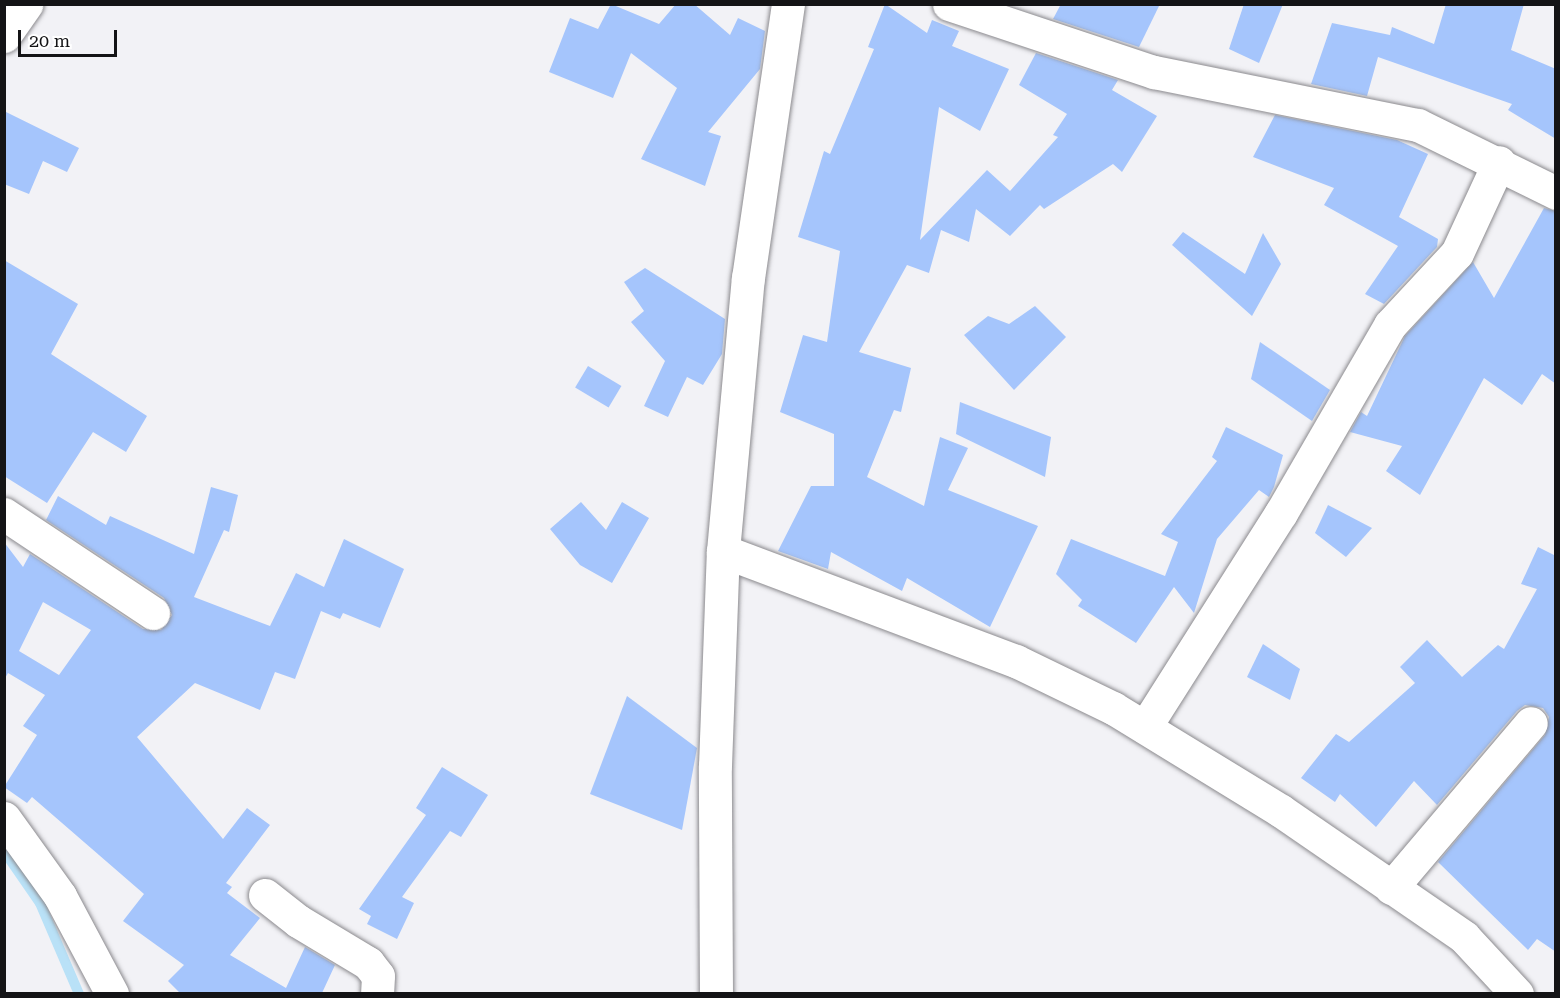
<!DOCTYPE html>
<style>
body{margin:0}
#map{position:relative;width:1560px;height:998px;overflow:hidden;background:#f2f2f6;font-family:"Roboto Serif",serif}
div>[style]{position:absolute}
.stream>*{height:10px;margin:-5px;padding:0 5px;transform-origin:5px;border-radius:5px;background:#b9e1f7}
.building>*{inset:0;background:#a5c5fc;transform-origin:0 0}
.roads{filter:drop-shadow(0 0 2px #8b8a8e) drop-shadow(0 0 2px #8b8a8e)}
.minor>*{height:33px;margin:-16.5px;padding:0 16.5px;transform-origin:16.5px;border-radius:16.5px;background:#fff}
span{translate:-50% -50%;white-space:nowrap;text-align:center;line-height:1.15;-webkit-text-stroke:6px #fff;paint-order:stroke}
.frame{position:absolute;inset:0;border:6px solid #141416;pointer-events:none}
.scale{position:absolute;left:18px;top:30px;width:99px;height:27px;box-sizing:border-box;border:3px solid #141416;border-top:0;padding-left:8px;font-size:18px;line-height:21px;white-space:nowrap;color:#141416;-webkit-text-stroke:4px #fff;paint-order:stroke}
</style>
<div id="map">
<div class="stream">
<div style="left:4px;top:851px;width:63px;rotate:55.3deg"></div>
<div style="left:40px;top:903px;width:99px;rotate:66.8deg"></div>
</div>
<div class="building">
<div style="clip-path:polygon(611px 4px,659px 24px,676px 4px,694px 4px,730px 35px,738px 18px,765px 31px,760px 69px,708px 132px,721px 136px,705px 186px,641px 159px,677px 88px,631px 53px,613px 98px,549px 72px,570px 18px,598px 29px)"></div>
<div style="clip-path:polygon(885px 4px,927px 33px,932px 20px,959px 31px,952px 46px,1009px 69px,980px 131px,939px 107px,920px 240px,987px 170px,1010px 191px,1058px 137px,1053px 135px,1067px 114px,1019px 85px,1036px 53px,1118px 80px,1112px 90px,1157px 116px,1122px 172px,1113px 164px,1044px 209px,1040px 205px,1010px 236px,976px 209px,969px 242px,941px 230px,929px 273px,907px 265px,859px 352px,911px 368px,901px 412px,894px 410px,867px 477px,924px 506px,940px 437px,968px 448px,948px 490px,1038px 526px,990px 627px,907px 578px,902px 591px,831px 552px,828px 569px,778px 551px,811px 486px,834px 486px,834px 434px,780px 412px,803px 335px,827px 342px,840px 251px,798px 237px,824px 151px,830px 154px,874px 49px,868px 47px)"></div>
<div style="clip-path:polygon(1061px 4px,1160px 4px,1139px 47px,1053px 19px)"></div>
<div style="clip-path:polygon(1244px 4px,1283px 4px,1259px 63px,1229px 49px)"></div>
<div style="clip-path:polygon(1446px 4px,1524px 4px,1511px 50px,1556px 69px,1556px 139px,1508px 110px,1512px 104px,1378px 57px,1367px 96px,1311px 84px,1332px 23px,1390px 35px,1392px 27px,1434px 44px)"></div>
<div style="clip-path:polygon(4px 111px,79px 148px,67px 172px,43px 161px,29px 194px,4px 184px)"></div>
<div style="clip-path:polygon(1275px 115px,1397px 140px,1428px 154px,1399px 217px,1438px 239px,1437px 247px,1384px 304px,1365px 294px,1398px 246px,1324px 205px,1334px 188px,1253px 157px)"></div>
<div style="clip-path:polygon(1544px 208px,1556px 211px,1556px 384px,1542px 374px,1522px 405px,1484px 378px,1420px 495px,1386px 471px,1402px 446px,1350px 432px,1361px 412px,1367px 416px,1405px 336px,1473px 262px,1494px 298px)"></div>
<div style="clip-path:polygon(1183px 232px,1245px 274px,1263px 233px,1281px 264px,1252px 316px,1172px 245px)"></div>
<div style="clip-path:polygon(4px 260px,78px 304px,51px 354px,147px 416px,126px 452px,93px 432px,47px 503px,4px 476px)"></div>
<div style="clip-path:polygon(645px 268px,725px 319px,722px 354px,703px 385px,687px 377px,668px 417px,644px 406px,665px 361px,631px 322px,644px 311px,624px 282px)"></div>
<div style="clip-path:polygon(1035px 306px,1066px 337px,1014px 390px,964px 335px,988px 316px,1009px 324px)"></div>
<div style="clip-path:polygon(1260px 342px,1330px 390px,1312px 421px,1251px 379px)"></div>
<div style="left:588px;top:366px;width:39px;height:25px;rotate:31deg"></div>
<div style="clip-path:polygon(960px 402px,1051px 437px,1045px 477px,956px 434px)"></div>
<div style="clip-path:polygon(1226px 427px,1283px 455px,1274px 487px,1269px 497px,1259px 490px,1217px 539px,1194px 613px,1174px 587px,1136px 643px,1078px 606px,1082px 600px,1056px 574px,1071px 539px,1165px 576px,1178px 542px,1161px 534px,1217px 461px,1212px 457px)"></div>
<div style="clip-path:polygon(evenodd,211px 487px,238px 495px,229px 532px,224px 530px,194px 597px,270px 626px,296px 573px,324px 587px,344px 539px,404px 569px,380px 628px,343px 613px,340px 619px,321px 611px,295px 679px,275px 672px,260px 710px,195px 683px,137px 737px,223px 839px,247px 808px,270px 825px,226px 883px,232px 887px,227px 893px,260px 918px,230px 955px,286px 988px,305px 947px,335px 965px,322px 993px,180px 993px,168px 981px,184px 965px,123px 921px,144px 894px,32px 797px,27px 803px,4px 787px,37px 735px,23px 726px,45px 695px,8px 673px,4px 680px,4px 542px,23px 567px,30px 554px,143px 629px,161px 630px,172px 615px,164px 598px,46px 520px,58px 496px,106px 525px,110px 516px,194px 554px,211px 487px,43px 602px,91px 630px,59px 675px,19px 651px,43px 602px)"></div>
<div style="clip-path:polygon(581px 502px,606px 530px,622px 502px,649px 518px,612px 583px,580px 565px,550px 529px)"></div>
<div style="clip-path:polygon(1328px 505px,1372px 528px,1346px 557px,1315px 533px)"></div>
<div style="clip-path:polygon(1538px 547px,1556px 556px,1556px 952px,1537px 939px,1528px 950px,1438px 862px,1545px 735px,1549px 717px,1543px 708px,1525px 705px,1517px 711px,1437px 805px,1414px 781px,1376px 827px,1340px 794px,1335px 802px,1301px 778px,1336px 734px,1349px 742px,1415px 683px,1400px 667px,1427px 640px,1462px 677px,1498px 645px,1504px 649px,1537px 589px,1521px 584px)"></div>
<div style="clip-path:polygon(1263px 644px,1300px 669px,1290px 700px,1247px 677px)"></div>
<div style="clip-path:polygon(627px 696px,697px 748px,682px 830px,590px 794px)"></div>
<div style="clip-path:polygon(442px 767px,488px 795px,461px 837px,450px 831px,402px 897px,414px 903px,397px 939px,367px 924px,371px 916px,359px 909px,426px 815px,416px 808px)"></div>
</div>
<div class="roads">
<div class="minor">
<div style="left:949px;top:4px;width:216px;rotate:18.4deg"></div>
<div style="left:1154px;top:72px;width:269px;rotate:11.4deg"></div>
<div style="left:1418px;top:125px;width:154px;rotate:26.2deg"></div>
<div style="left:4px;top:36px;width:39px;rotate:-55deg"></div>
<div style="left:4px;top:514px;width:179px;rotate:33.6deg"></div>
<div style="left:723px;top:551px;width:313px;rotate:20.6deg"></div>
<div style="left:1016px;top:661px;width:108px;rotate:25.9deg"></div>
<div style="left:1113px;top:708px;width:197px;rotate:31.5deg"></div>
<div style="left:1281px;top:811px;width:222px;rotate:34.5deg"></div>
<div style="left:1464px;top:937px;width:78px;rotate:47.1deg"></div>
<div style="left:1145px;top:727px;width:254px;rotate:-57.6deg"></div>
<div style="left:1281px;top:513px;width:217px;rotate:-59.9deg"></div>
<div style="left:1390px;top:325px;width:98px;rotate:-47.1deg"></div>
<div style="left:1457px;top:253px;width:100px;rotate:-65.2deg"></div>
<div style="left:4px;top:818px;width:96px;rotate:54.3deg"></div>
<div style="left:60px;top:896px;width:111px;rotate:62deg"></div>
<div style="left:1391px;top:888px;width:216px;rotate:-49.7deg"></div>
<div style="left:265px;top:895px;width:42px;rotate:38.2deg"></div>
<div style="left:298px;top:921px;width:82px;rotate:31deg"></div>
<div style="left:368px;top:963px;width:16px;rotate:52deg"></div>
<div style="left:378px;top:976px;width:18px;rotate:93deg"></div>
<div style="left:716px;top:994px;width:228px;rotate:-90.3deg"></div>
<div style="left:715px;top:766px;width:215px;rotate:-87.9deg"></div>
<div style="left:723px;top:551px;width:274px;rotate:-84.8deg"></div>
<div style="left:748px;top:278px;width:277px;rotate:-81.7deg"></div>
</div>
</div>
<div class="frame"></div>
<div class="scale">20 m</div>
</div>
